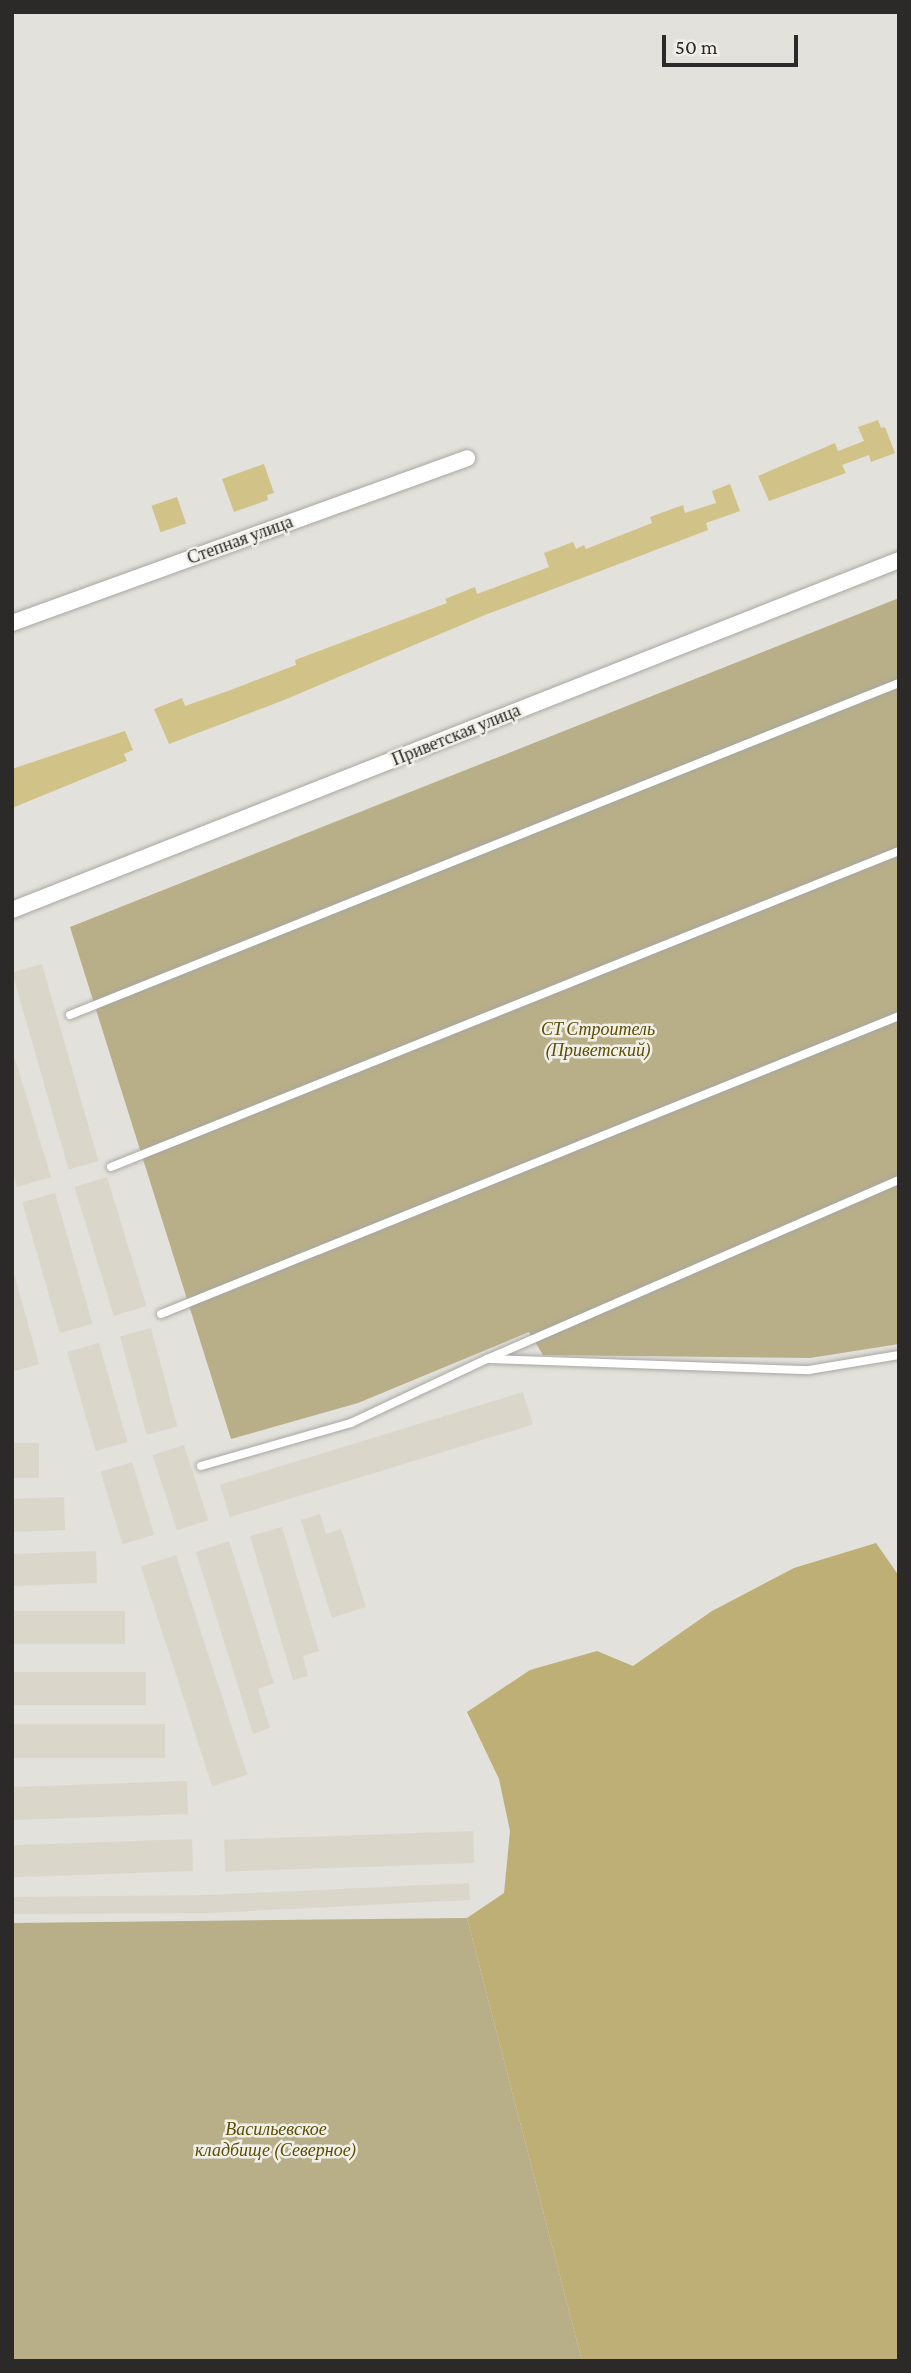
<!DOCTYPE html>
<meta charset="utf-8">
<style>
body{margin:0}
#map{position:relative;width:911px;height:2373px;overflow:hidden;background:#e3e1db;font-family:"Crimson Pro",serif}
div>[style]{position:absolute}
.built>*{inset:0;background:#dad6ca;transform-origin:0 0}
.green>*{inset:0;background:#b8af89}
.forest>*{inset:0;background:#beaf76}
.building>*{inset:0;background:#d1c288;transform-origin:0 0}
.roads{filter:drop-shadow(0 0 2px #a7a6a0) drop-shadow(0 0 2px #a7a6a0)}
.service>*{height:8px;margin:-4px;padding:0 4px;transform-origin:4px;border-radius:4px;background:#fff}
.minor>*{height:16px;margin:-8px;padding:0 8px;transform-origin:8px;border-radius:8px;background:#fff}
span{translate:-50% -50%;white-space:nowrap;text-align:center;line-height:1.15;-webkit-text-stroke:5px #f0efe8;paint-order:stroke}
.street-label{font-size:18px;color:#2b2a28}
.park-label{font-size:18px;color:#5e4e04;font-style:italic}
.frame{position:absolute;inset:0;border:14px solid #2b2a28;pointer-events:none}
.scale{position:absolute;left:662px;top:35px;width:136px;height:32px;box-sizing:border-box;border:4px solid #2b2a28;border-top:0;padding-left:9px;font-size:21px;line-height:24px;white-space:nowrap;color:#2b2a28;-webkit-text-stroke:5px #f0efe8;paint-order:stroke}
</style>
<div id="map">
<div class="built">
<div style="left:42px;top:964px;width:205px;height:31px;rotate:74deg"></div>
<div style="clip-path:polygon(12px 1049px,51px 1177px,17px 1187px,12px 1171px)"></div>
<div style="left:107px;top:1177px;width:135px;height:34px;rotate:73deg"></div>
<div style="left:55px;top:1193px;width:136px;height:34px;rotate:74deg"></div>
<div style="clip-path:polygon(12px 1266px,39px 1364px,12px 1372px)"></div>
<div style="left:151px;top:1328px;width:102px;height:32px;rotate:75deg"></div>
<div style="left:99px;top:1343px;width:103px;height:33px;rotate:74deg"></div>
<div style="left:523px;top:1392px;width:34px;height:317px;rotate:73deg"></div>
<div style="left:12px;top:1443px;width:27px;height:35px"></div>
<div style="left:184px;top:1445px;width:79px;height:33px;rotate:72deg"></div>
<div style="left:132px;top:1462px;width:76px;height:33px;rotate:73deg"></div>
<div style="left:64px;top:1497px;width:33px;height:52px;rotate:88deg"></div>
<div style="clip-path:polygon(320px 1514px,326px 1534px,341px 1529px,366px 1607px,332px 1618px,301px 1520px)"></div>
<div style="clip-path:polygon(282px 1527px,319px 1651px,303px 1656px,308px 1676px,293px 1680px,250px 1536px)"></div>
<div style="clip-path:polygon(229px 1541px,274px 1683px,258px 1689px,270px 1728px,253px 1734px,196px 1552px)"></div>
<div style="left:96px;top:1551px;width:32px;height:84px;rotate:88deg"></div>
<div style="left:176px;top:1555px;width:231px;height:37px;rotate:72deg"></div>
<div style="left:12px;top:1611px;width:113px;height:33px"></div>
<div style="left:12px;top:1672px;width:134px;height:33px"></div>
<div style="left:165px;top:1724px;width:34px;height:153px;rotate:90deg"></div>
<div style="left:187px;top:1781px;width:33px;height:175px;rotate:88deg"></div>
<div style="left:473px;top:1831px;width:32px;height:249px;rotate:88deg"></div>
<div style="left:192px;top:1839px;width:32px;height:180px;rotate:88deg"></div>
<div style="clip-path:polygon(469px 1883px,470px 1900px,211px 1913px,12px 1914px,12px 1897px,210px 1895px)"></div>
</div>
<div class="green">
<div style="clip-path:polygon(899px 598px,899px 1344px,810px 1358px,543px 1355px,529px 1332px,358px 1403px,231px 1439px,70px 927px)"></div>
<div style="clip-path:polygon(467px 1918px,582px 2361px,12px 2361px,12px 1923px)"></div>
</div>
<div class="forest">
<div style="clip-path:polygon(876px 1543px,899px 1576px,899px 2361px,582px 2361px,467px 1918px,504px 1893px,510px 1831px,499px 1779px,467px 1712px,530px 1670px,597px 1651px,633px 1666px,712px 1611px,794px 1568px)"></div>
</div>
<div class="building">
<div style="clip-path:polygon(878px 420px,881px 428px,885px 427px,895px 453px,871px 462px,869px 455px,842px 465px,846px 473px,769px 501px,758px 476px,835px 443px,838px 451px,864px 441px,858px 427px)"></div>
<div style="clip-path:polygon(264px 464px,274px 493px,267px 495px,268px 500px,234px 512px,222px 479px)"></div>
<div style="clip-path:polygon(730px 484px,740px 511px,706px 523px,708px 530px,485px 615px,284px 700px,169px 744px,154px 709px,182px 698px,185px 706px,228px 691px,296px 665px,295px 660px,447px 603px,445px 599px,475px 587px,477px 594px,549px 567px,544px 553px,573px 542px,576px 549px,584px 545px,586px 549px,652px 523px,650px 517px,683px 505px,685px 513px,716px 503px,712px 491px)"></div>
<div style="left:177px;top:497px;width:28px;height:27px;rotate:71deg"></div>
<div style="clip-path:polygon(125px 731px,133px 750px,124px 754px,127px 761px,12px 808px,12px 769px)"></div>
</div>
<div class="roads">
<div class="service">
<div style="left:70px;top:1015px;width:893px;rotate:-21.83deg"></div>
<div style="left:111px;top:1167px;width:849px;rotate:-21.85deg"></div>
<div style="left:161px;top:1314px;width:796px;rotate:-21.99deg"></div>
<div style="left:490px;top:1359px;width:319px;rotate:2deg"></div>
<div style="left:809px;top:1370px;width:91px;rotate:-9.5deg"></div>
<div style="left:201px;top:1466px;width:156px;rotate:-16deg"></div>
<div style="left:351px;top:1423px;width:150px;rotate:-25.2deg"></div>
<div style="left:487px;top:1359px;width:449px;rotate:-23.5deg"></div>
</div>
<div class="minor">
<div style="left:12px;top:623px;width:484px;rotate:-19.9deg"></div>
<div style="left:12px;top:910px;width:954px;rotate:-21.53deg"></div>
</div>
</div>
<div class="street-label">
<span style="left:240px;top:540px;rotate:-20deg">Степная улица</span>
<span style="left:456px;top:735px;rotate:-22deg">Приветская улица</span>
</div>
<div class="park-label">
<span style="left:598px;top:1040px">СТ Строитель<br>(Приветский)</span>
<span style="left:276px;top:2140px">Васильевское<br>кладбище (Северное)</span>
</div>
<div class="frame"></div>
<div class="scale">50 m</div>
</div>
